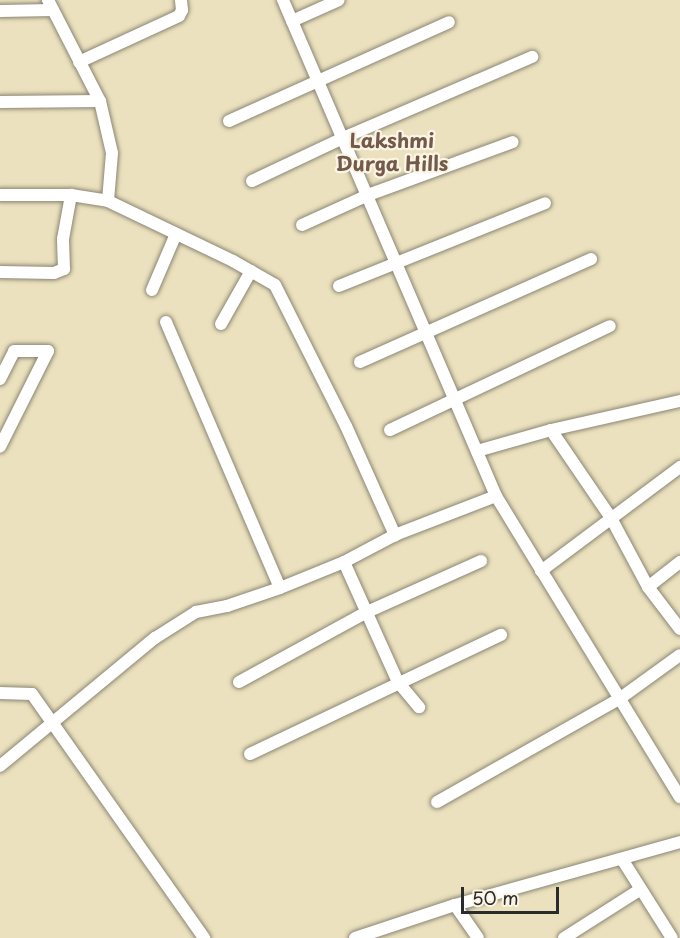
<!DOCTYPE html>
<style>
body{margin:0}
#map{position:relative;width:680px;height:938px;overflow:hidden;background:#ebe1be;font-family:"Playpen Sans",sans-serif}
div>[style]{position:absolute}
.roads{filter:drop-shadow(0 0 2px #8b8674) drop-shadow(0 0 2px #8b8674)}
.minor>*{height:12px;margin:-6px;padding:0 6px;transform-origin:6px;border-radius:6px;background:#fff}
span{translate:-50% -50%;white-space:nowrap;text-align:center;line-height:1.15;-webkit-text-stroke:4.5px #fcf5e5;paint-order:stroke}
.neighbourhood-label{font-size:20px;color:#735a4a;font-weight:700}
.scale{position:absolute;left:461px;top:887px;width:98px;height:27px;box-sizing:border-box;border:3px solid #2b2b2b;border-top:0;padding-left:8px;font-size:18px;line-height:21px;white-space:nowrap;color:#2b2b2b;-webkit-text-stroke:4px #fcf5e5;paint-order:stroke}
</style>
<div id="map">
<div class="roads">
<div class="minor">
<div style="left:48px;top:0;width:114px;rotate:62.8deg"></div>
<div style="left:100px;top:101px;width:53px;rotate:77deg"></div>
<div style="left:112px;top:153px;width:48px;rotate:94.8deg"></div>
<div style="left:283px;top:0;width:540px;rotate:66.76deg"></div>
<div style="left:496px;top:496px;width:353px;rotate:58.6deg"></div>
<div style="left:0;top:11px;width:53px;rotate:-1.1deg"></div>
<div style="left:292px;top:21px;width:51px;rotate:-24.1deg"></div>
<div style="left:79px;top:62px;width:110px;rotate:-24.7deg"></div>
<div style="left:179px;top:16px;width:7px;rotate:-63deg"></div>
<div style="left:182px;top:10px;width:10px;rotate:-96deg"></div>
<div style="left:0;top:102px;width:100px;rotate:-0.6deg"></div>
<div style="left:229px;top:121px;width:241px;rotate:-24.2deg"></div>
<div style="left:252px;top:181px;width:101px;rotate:-25.3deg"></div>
<div style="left:343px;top:138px;width:206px;rotate:-23.2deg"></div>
<div style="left:0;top:195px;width:71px"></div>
<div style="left:71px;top:195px;width:37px;rotate:9deg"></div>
<div style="left:108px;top:201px;width:139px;rotate:25.6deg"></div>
<div style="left:233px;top:261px;width:48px;rotate:29.7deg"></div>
<div style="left:275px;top:285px;width:158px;rotate:63.3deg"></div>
<div style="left:346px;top:426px;width:120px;rotate:65.8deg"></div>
<div style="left:302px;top:225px;width:72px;rotate:-24.4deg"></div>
<div style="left:368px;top:195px;width:154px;rotate:-20.1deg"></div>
<div style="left:0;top:272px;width:54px;rotate:1.1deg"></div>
<div style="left:54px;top:273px;width:11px;rotate:-22deg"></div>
<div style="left:64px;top:269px;width:30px;rotate:-92deg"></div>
<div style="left:63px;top:239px;width:45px;rotate:-79.7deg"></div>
<div style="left:339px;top:286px;width:222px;rotate:-21.9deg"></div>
<div style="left:152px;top:290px;width:61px;rotate:-66.8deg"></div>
<div style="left:166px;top:322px;width:289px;rotate:66.8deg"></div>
<div style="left:221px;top:324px;width:61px;rotate:-60.5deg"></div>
<div style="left:360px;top:362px;width:253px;rotate:-24deg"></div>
<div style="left:0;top:379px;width:31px;rotate:-63deg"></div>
<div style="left:14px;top:351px;width:34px"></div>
<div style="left:48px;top:351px;width:107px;rotate:116.6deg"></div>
<div style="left:390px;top:430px;width:243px;rotate:-25.3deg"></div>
<div style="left:551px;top:430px;width:107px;rotate:55.7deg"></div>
<div style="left:611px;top:518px;width:78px;rotate:61.8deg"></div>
<div style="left:648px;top:587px;width:53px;rotate:52.7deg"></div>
<div style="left:477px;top:451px;width:77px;rotate:-15.8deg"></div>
<div style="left:551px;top:430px;width:132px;rotate:-12.7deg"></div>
<div style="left:344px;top:562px;width:132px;rotate:65.8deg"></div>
<div style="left:398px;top:682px;width:33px;rotate:50deg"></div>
<div style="left:541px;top:571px;width:174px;rotate:-36.8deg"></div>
<div style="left:648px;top:587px;width:41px;rotate:-38deg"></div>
<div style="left:239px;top:682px;width:146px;rotate:-28.7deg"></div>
<div style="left:367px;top:612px;width:125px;rotate:-24.1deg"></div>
<div style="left:0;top:693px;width:32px;rotate:2deg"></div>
<div style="left:32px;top:694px;width:299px;rotate:54.8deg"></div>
<div style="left:250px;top:754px;width:278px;rotate:-25.4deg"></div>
<div style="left:0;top:766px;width:201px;rotate:-39.6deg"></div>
<div style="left:155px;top:638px;width:49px;rotate:-32.4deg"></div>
<div style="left:196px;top:612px;width:32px;rotate:-11deg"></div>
<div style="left:227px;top:606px;width:56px;rotate:-18.8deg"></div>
<div style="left:280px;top:588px;width:69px;rotate:-22.1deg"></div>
<div style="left:344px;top:562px;width:58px;rotate:-27.9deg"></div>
<div style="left:395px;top:535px;width:108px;rotate:-21.1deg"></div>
<div style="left:437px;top:802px;width:209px;rotate:-29.5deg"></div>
<div style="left:619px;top:699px;width:75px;rotate:-35.8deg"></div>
<div style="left:622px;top:859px;width:93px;rotate:57.7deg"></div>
<div style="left:455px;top:905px;width:40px;rotate:55.1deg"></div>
<div style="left:355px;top:938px;width:105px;rotate:-18.3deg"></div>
<div style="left:455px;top:905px;width:234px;rotate:-15.6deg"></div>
<div style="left:564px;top:938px;width:91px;rotate:-32.5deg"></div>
</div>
</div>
<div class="neighbourhood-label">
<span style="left:392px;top:152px">Lakshmi<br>Durga Hills</span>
</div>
<div class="scale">50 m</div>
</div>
